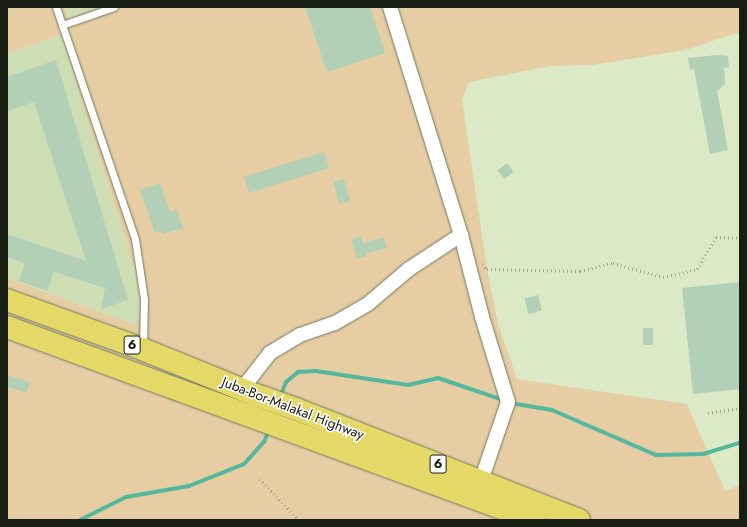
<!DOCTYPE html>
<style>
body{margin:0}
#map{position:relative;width:747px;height:527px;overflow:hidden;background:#dbe9c7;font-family:Jost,sans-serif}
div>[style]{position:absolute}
.built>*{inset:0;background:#cddeb5}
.green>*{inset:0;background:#e6cda4}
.stream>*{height:4px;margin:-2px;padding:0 2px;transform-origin:2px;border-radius:2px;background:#55b79c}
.building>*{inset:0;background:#b2d0b6;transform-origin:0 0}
.path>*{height:2.5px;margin-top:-1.25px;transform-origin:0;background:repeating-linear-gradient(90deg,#9da88d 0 1px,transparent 0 4px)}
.roads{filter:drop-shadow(0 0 1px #6f7b5d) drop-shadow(0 0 1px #6f7b5d)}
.service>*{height:7px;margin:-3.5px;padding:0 3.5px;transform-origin:3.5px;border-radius:3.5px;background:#fff}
.minor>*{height:14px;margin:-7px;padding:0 7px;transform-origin:7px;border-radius:7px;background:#fff}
.trunk>*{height:22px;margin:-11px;padding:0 11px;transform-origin:11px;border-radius:11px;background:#e4d866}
span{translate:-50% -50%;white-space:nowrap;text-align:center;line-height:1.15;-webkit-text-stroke:3px #fff;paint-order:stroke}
.shield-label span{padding:1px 3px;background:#fff;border:1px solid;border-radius:3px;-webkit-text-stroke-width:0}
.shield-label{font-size:13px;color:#191e12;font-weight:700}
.street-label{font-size:14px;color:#191e12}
.frame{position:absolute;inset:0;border:8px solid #191e12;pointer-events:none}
</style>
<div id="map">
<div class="built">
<div style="clip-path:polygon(65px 7px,101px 7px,68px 18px)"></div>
<div style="clip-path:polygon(61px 35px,143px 299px,136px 325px,7px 278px,7px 54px)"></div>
</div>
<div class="green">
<div style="clip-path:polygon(7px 7px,65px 7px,68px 18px,101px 7px,740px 7px,740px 33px,730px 35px,686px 50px,592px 65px,550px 66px,469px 82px,462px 100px,487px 269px,498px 324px,517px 379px,687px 404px,725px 491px,740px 485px,740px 520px,7px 520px,7px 278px,136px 325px,143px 298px,61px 35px,7px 54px)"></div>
</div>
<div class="stream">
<div style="left:280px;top:397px;width:16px;rotate:-68deg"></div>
<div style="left:286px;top:382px;width:16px;rotate:-40deg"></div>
<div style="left:298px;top:372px;width:18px;rotate:-3deg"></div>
<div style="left:316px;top:371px;width:93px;rotate:8.7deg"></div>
<div style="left:408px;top:385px;width:31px;rotate:-13deg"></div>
<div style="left:438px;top:378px;width:69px;rotate:18.7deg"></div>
<div style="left:510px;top:403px;width:43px;rotate:9.5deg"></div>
<div style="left:552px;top:410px;width:113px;rotate:23.4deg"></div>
<div style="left:656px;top:455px;width:47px;rotate:-1.2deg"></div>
<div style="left:703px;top:454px;width:39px;rotate:-17deg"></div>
<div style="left:80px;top:520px;width:51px;rotate:-26.6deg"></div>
<div style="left:126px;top:497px;width:64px;rotate:-9.9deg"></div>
<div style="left:189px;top:486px;width:59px;rotate:-21.8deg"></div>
<div style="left:244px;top:464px;width:30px;rotate:-48deg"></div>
<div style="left:264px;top:442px;width:13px;rotate:-67deg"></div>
</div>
<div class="building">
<div style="clip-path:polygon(305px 7px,370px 7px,385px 53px,327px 72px)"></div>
<div style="clip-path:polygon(717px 55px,728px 56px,729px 68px,724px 67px,725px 84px,717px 91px,728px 150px,710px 154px,694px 69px,690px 70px,688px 58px)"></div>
<div style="clip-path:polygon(56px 60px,128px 300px,101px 309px,105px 288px,54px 272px,47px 291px,19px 281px,25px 263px,7px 257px,7px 234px,86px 261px,34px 102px,7px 111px,7px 77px)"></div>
<div style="left:324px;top:152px;width:17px;height:84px;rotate:73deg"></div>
<div style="left:507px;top:163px;width:11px;height:12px;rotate:52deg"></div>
<div style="left:344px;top:179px;width:23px;height:11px;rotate:75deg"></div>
<div style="clip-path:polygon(160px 183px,170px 212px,177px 210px,183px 228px,163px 234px,162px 231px,155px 233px,140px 190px)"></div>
<div style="clip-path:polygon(361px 236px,363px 243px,384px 237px,387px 248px,366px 253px,367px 256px,357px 259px,351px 239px)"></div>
<div style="clip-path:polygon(740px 282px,740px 389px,693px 394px,682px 288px)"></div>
<div style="left:538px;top:295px;width:16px;height:14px;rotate:76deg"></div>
<div style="left:643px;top:328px;width:10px;height:17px"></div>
<div style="clip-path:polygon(7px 375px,30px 382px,27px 393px,7px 387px)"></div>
</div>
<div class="path">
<div style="left:483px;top:264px;width:6px;rotate:51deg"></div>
<div style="left:487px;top:269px;width:93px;rotate:1.2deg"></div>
<div style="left:580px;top:271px;width:34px;rotate:-14deg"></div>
<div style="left:613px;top:263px;width:52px;rotate:15.6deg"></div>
<div style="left:663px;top:277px;width:35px;rotate:-13deg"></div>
<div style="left:697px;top:269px;width:37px;rotate:-59deg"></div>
<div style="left:716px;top:237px;width:24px;rotate:2deg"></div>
<div style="left:708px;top:413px;width:32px;rotate:-9deg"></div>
<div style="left:260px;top:479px;width:57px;rotate:46.4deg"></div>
</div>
<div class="roads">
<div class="service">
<div style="left:56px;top:7px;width:245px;rotate:71.2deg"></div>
<div style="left:135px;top:239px;width:61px;rotate:81.5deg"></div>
<div style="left:144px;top:299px;width:48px;rotate:91.2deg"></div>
<div style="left:62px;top:25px;width:55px;rotate:-19.1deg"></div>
</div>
<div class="minor">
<div style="left:390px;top:7px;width:239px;rotate:72.7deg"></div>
<div style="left:461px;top:235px;width:85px;rotate:75.6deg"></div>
<div style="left:482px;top:317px;width:89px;rotate:73deg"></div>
<div style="left:508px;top:402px;width:83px;rotate:108.9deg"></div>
<div style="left:242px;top:389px;width:46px;rotate:-52.1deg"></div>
<div style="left:270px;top:353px;width:35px;rotate:-31deg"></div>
<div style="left:300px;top:335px;width:37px;rotate:-19deg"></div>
<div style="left:335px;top:323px;width:39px;rotate:-30deg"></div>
<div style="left:369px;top:303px;width:52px;rotate:-40.4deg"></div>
<div style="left:409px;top:269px;width:62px;rotate:-33.2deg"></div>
</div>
<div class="trunk">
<div style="left:7px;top:300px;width:144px;rotate:19.9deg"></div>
<div style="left:142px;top:349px;width:123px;rotate:22deg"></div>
<div style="left:256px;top:395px;width:42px;rotate:19.3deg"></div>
<div style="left:296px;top:409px;width:304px;rotate:21.4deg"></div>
<div style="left:7px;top:327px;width:561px;rotate:20.11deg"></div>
</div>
</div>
<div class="shield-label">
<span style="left:132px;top:345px">6</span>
<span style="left:438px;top:464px">6</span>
</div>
<div class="street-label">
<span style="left:293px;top:408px;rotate:21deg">Juba-Bor-Malakal Highway</span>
</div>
<div class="frame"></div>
</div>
